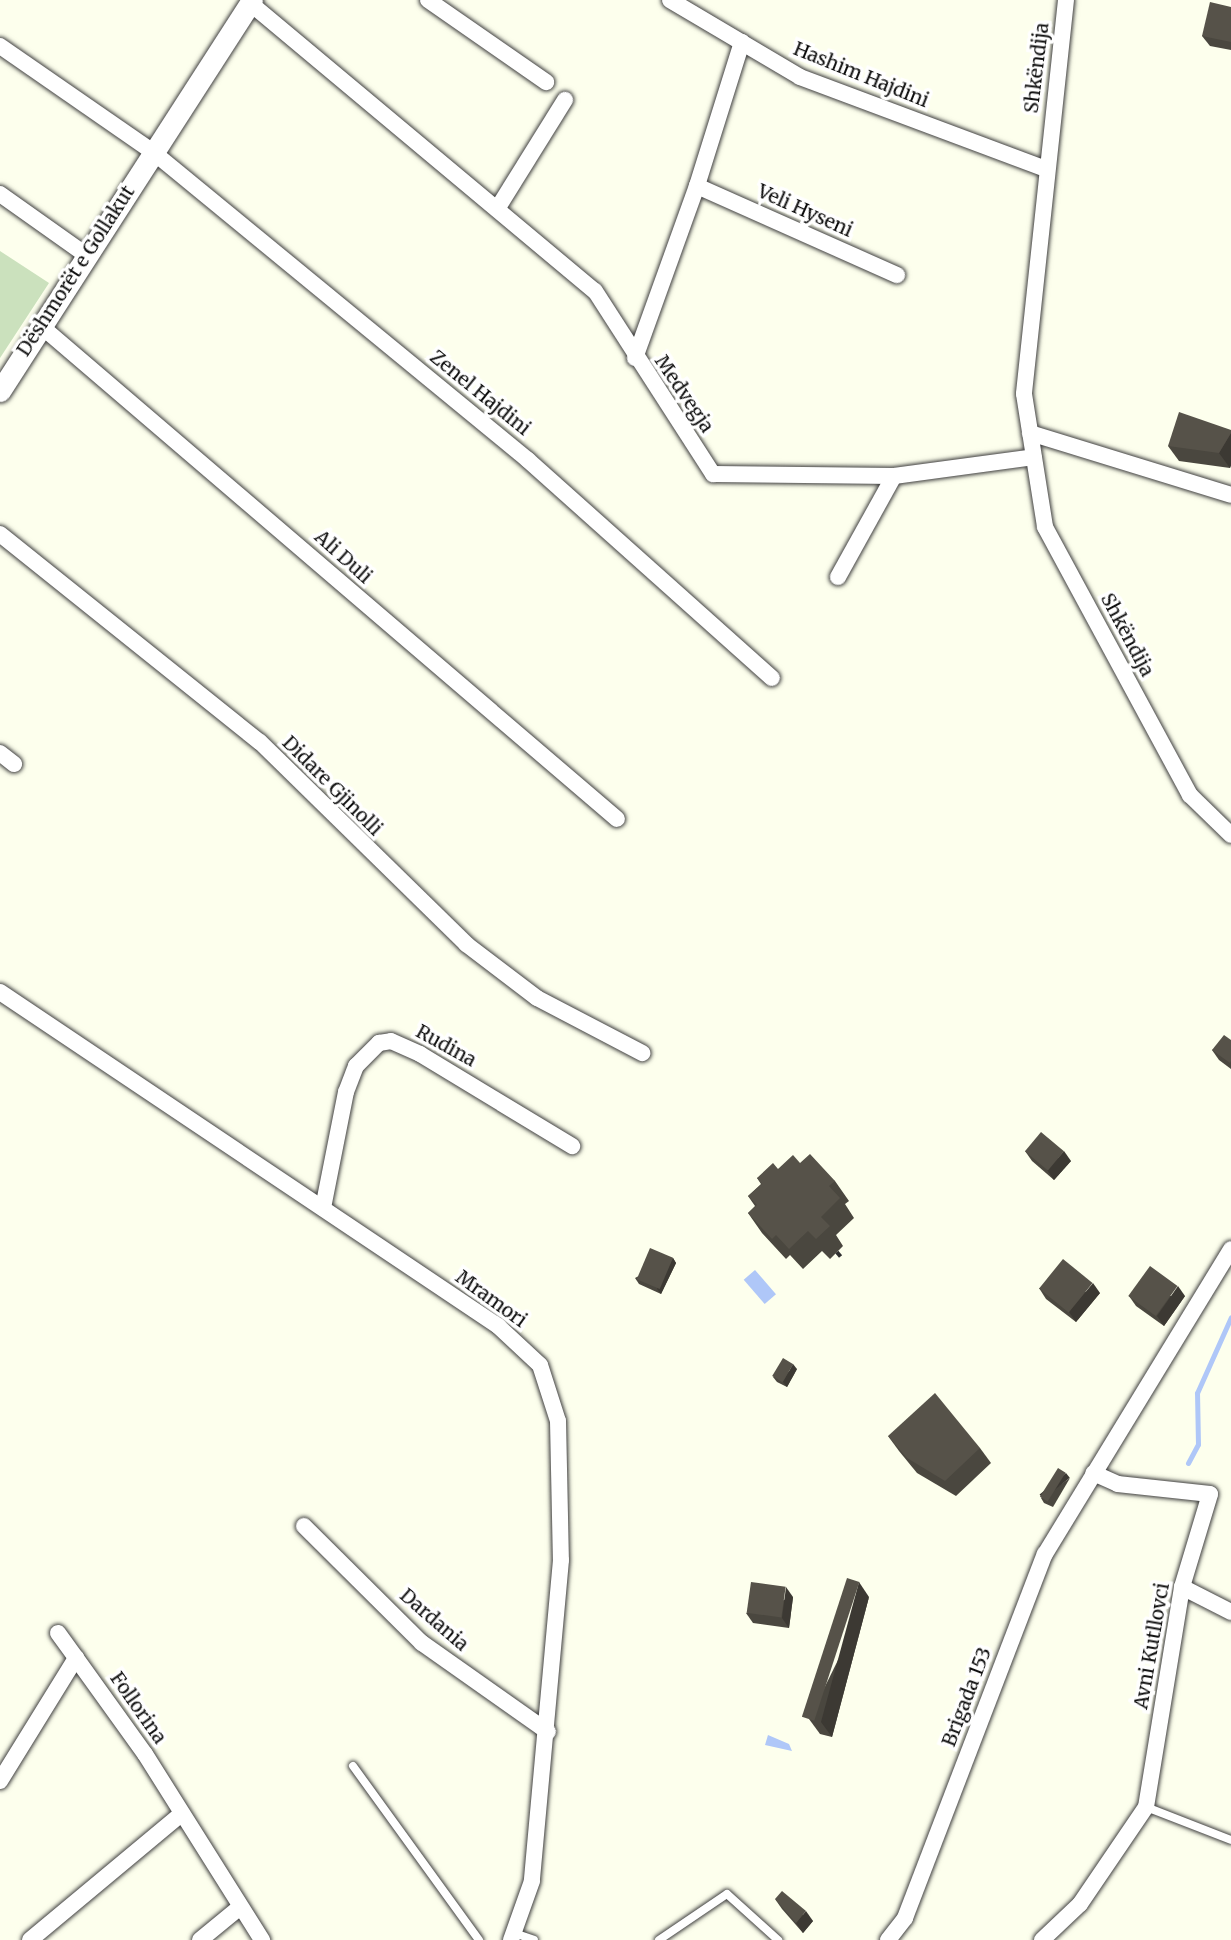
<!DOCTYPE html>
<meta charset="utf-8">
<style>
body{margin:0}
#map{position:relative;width:1231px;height:1940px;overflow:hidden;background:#fdffed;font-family:Merriweather,serif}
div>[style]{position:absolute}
.cemetery>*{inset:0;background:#cbe1bd}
.water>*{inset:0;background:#afc7f8;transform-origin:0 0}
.stream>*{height:5px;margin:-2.5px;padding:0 2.5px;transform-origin:2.5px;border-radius:2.5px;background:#afc7f8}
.path>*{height:3.5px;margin-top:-1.75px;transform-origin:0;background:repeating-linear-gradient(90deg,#2f2f2f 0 7px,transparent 0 10.5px)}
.roads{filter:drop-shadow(0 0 2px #404040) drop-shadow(0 0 2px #404040)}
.service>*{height:8px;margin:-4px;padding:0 4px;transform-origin:4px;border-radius:4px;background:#fff}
.minor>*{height:16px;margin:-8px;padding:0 8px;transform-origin:8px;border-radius:8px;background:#fff}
.tertiary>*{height:21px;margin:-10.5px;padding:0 10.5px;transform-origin:10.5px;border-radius:10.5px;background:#fff}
.wall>*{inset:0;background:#4a473f}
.shaded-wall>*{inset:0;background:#3c3933;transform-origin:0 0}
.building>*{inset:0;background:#565249;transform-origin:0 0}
span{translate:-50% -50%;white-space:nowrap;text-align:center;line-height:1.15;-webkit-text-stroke:7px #fff;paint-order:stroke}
.street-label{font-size:19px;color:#0d0d0d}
</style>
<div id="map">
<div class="cemetery">
<div style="clip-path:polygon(0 251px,49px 283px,0 358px)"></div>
</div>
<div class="water">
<div style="left:755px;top:1270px;width:32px;height:15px;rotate:49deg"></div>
<div style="clip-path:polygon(768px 1735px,789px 1744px,792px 1751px,765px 1745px)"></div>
</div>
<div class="stream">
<div style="left:1188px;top:1463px;width:21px;rotate:-62deg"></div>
<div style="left:1198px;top:1444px;width:51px;rotate:-91.1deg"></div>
<div style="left:1197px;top:1393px;width:83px;rotate:-65.9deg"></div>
</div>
<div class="path">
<div style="left:837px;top:1252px;width:6px;rotate:51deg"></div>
</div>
<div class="roads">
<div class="service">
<div style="left:353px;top:1766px;width:215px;rotate:54.1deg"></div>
<div style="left:1146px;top:1807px;width:91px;rotate:21.2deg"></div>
<div style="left:514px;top:1933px;width:21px;rotate:19deg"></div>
<div style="left:659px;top:1940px;width:82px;rotate:-34.1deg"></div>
<div style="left:727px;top:1894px;width:69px;rotate:42deg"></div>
</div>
<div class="minor">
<div style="left:428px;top:0;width:144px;rotate:34.8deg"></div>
<div style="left:670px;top:0;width:151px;rotate:30.6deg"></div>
<div style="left:800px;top:77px;width:263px;rotate:20.5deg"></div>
<div style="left:1066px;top:0;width:396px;rotate:96.1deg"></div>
<div style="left:1024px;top:394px;width:135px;rotate:81deg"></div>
<div style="left:1045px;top:527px;width:305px;rotate:61.6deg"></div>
<div style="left:1190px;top:795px;width:57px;rotate:44.3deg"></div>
<div style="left:250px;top:3px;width:449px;rotate:39.9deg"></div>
<div style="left:595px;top:291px;width:218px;rotate:57.2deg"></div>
<div style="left:713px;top:474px;width:181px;rotate:0.6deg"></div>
<div style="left:894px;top:476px;width:141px;rotate:-7.7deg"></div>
<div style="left:742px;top:42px;width:151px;rotate:107.4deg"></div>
<div style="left:697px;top:186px;width:219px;rotate:24deg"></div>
<div style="left:0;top:46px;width:186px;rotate:34.7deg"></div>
<div style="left:153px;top:152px;width:485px;rotate:39.4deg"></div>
<div style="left:528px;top:460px;width:327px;rotate:41.8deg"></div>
<div style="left:0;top:194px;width:105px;rotate:35.3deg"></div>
<div style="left:499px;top:206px;width:125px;rotate:-58.1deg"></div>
<div style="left:41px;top:326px;width:758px;rotate:40.56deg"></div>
<div style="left:635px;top:358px;width:183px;rotate:-70.2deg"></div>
<div style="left:1030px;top:433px;width:210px;rotate:17.1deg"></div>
<div style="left:0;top:534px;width:333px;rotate:38.7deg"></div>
<div style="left:260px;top:742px;width:289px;rotate:44.4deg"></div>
<div style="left:466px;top:944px;width:89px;rotate:37.3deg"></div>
<div style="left:537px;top:998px;width:119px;rotate:27.6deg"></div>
<div style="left:838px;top:577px;width:115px;rotate:-61deg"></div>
<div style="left:0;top:753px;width:18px;rotate:38deg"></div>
<div style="left:0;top:992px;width:600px;rotate:33.85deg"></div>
<div style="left:498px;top:1326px;width:57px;rotate:42.9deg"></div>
<div style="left:540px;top:1365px;width:59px;rotate:72.2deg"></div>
<div style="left:558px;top:1421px;width:139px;rotate:88.8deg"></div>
<div style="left:561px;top:1560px;width:322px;rotate:95.2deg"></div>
<div style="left:532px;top:1881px;width:63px;rotate:109.6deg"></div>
<div style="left:323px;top:1208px;width:118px;rotate:-78.8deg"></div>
<div style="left:346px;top:1092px;width:28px;rotate:-69deg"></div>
<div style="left:356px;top:1066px;width:33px;rotate:-45deg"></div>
<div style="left:379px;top:1043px;width:12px;rotate:-9deg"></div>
<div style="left:391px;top:1041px;width:32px;rotate:24deg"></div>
<div style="left:420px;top:1054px;width:178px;rotate:31.2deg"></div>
<div style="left:304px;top:1526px;width:166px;rotate:44.8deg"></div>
<div style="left:422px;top:1643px;width:154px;rotate:35.2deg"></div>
<div style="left:1182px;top:1587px;width:55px;rotate:27deg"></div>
<div style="left:58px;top:1633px;width:31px;rotate:54deg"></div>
<div style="left:0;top:1781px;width:145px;rotate:-58.3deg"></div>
<div style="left:76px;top:1658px;width:118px;rotate:54.3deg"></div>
<div style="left:145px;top:1754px;width:220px;rotate:57.8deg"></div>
<div style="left:30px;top:1940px;width:197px;rotate:-39.8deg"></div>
<div style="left:200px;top:1940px;width:50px;rotate:-39.4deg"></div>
<div style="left:888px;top:1940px;width:28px;rotate:-52deg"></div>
<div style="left:905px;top:1918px;width:390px;rotate:-69deg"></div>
<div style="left:1045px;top:1554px;width:357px;rotate:-58.6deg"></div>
<div style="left:1042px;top:1940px;width:52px;rotate:-43.5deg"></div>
<div style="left:1080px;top:1904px;width:117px;rotate:-55.8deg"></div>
<div style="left:1146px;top:1807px;width:223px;rotate:-80.7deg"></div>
<div style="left:1182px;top:1587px;width:97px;rotate:-73.2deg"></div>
<div style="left:1210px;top:1494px;width:93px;rotate:-173.8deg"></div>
<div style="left:1118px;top:1484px;width:27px;rotate:-156deg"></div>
</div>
<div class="tertiary">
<div style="left:0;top:391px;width:465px;rotate:-57.2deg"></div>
</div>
</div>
<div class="wall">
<div style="clip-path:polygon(1231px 7px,1231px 50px,1210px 46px,1202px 36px)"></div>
<div style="clip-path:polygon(1231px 430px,1231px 465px,1230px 468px,1179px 461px,1168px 446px)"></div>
<div style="clip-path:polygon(1231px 1040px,1231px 1069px,1219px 1060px,1212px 1050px)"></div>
<div style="clip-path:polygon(1025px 1151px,1071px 1161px,1054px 1180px,1032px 1161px)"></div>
<div style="clip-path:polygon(800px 1163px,835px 1181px,849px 1201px,845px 1204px,854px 1218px,836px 1235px,843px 1246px,830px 1259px,822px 1251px,803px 1269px,790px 1255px,786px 1259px,762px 1233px,748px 1213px,755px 1206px,748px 1196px,761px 1184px,757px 1178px,778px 1169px)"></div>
<div style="clip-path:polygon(673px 1258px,676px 1263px,661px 1294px,639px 1284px,635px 1278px)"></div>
<div style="clip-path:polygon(1039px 1288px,1100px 1293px,1076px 1322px,1046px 1299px)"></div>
<div style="clip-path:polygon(1129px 1296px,1185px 1296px,1164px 1326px,1136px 1306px)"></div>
<div style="clip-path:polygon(797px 1369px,787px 1387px,777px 1382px,773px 1377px)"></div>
<div style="clip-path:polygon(888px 1436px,980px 1448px,991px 1463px,956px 1496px,917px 1473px,899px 1451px)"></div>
<div style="clip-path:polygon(1070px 1478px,1053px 1507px,1044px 1503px,1041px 1498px)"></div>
<div style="clip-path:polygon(793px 1597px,789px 1628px,753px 1623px,746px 1613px)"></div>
<div style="clip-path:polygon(869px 1597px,832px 1737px,820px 1734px,809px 1719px)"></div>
<div style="clip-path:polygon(775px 1899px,813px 1921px,803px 1933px,782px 1909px)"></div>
</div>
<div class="shaded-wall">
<div style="clip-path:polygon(1231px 433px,1231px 465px,1230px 468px,1219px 453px)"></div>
<div style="clip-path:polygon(1064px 1151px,1071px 1161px,1054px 1180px,1047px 1170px)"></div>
<div style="clip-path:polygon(673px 1258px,676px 1263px,661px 1294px,657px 1289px)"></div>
<div style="clip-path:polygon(1093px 1283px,1100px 1293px,1076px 1322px,1069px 1312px)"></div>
<div style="clip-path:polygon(1178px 1286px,1185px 1296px,1164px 1326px,1157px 1316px)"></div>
<div style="clip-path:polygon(793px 1364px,797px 1369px,787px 1387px,783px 1382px)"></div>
<div style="left:1066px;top:1473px;width:6px;height:34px;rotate:51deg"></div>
<div style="clip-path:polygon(859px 1582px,869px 1597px,832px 1737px,821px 1722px)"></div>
<div style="clip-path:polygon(786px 1587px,793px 1597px,789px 1628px,782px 1618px)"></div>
<div style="clip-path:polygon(806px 1911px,813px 1921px,803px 1933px,796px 1923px)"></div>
</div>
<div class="building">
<div style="clip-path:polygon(1210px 2px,1231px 7px,1231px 42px,1202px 36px)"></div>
<div style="clip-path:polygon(1179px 412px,1231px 430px,1231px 433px,1219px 453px,1168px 446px)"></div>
<div style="clip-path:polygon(1224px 1035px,1231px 1040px,1231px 1061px,1230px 1063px,1212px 1050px)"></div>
<div style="left:1041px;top:1132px;width:30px;height:25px;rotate:40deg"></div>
<div style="clip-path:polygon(810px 1154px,835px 1181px,829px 1186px,840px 1198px,821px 1217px,830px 1226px,816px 1239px,808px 1231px,789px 1249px,776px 1235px,772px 1239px,748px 1213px,757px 1205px,748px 1196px,762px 1184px,757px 1178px,773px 1163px,778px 1169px,793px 1155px,800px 1163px)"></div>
<div style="left:650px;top:1248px;width:25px;height:34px;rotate:23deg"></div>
<div style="left:1063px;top:1259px;width:38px;height:38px;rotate:39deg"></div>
<div style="left:1150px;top:1266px;width:34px;height:37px;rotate:36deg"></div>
<div style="left:783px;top:1358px;width:12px;height:21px;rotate:31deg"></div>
<div style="clip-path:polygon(935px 1393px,980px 1448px,945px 1481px,907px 1458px,888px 1436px)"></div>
<div style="left:1058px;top:1468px;width:9px;height:34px;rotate:32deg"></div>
<div style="left:847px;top:1578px;width:13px;height:146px;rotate:18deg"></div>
<div style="left:751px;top:1582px;width:35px;height:31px;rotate:8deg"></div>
<div style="clip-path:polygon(782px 1891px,806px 1911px,796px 1923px,775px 1899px)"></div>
</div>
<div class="street-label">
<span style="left:1037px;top:68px;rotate:-83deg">Shkëndija</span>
<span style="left:861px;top:75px;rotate:22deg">Hashim Hajdini</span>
<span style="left:805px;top:211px;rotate:24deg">Veli Hyseni</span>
<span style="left:76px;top:271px;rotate:-57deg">Dëshmorët e Gollakut</span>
<span style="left:480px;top:393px;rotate:39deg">Zenel Hajdini</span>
<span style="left:684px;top:394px;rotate:56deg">Medvegja</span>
<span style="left:343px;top:557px;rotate:42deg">Ali Duli</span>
<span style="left:1127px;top:635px;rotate:62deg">Shkëndija</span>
<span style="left:332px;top:786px;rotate:45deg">Didare Gjinolli</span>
<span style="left:446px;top:1046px;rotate:29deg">Rudina</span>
<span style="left:491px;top:1299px;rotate:36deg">Mramori</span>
<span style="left:434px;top:1620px;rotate:41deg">Dardania</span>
<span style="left:1152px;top:1646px;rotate:-80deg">Avni Kutllovci</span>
<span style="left:967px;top:1697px;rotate:-69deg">Brigada 153</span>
<span style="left:138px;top:1708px;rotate:55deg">Follorina</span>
</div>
</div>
